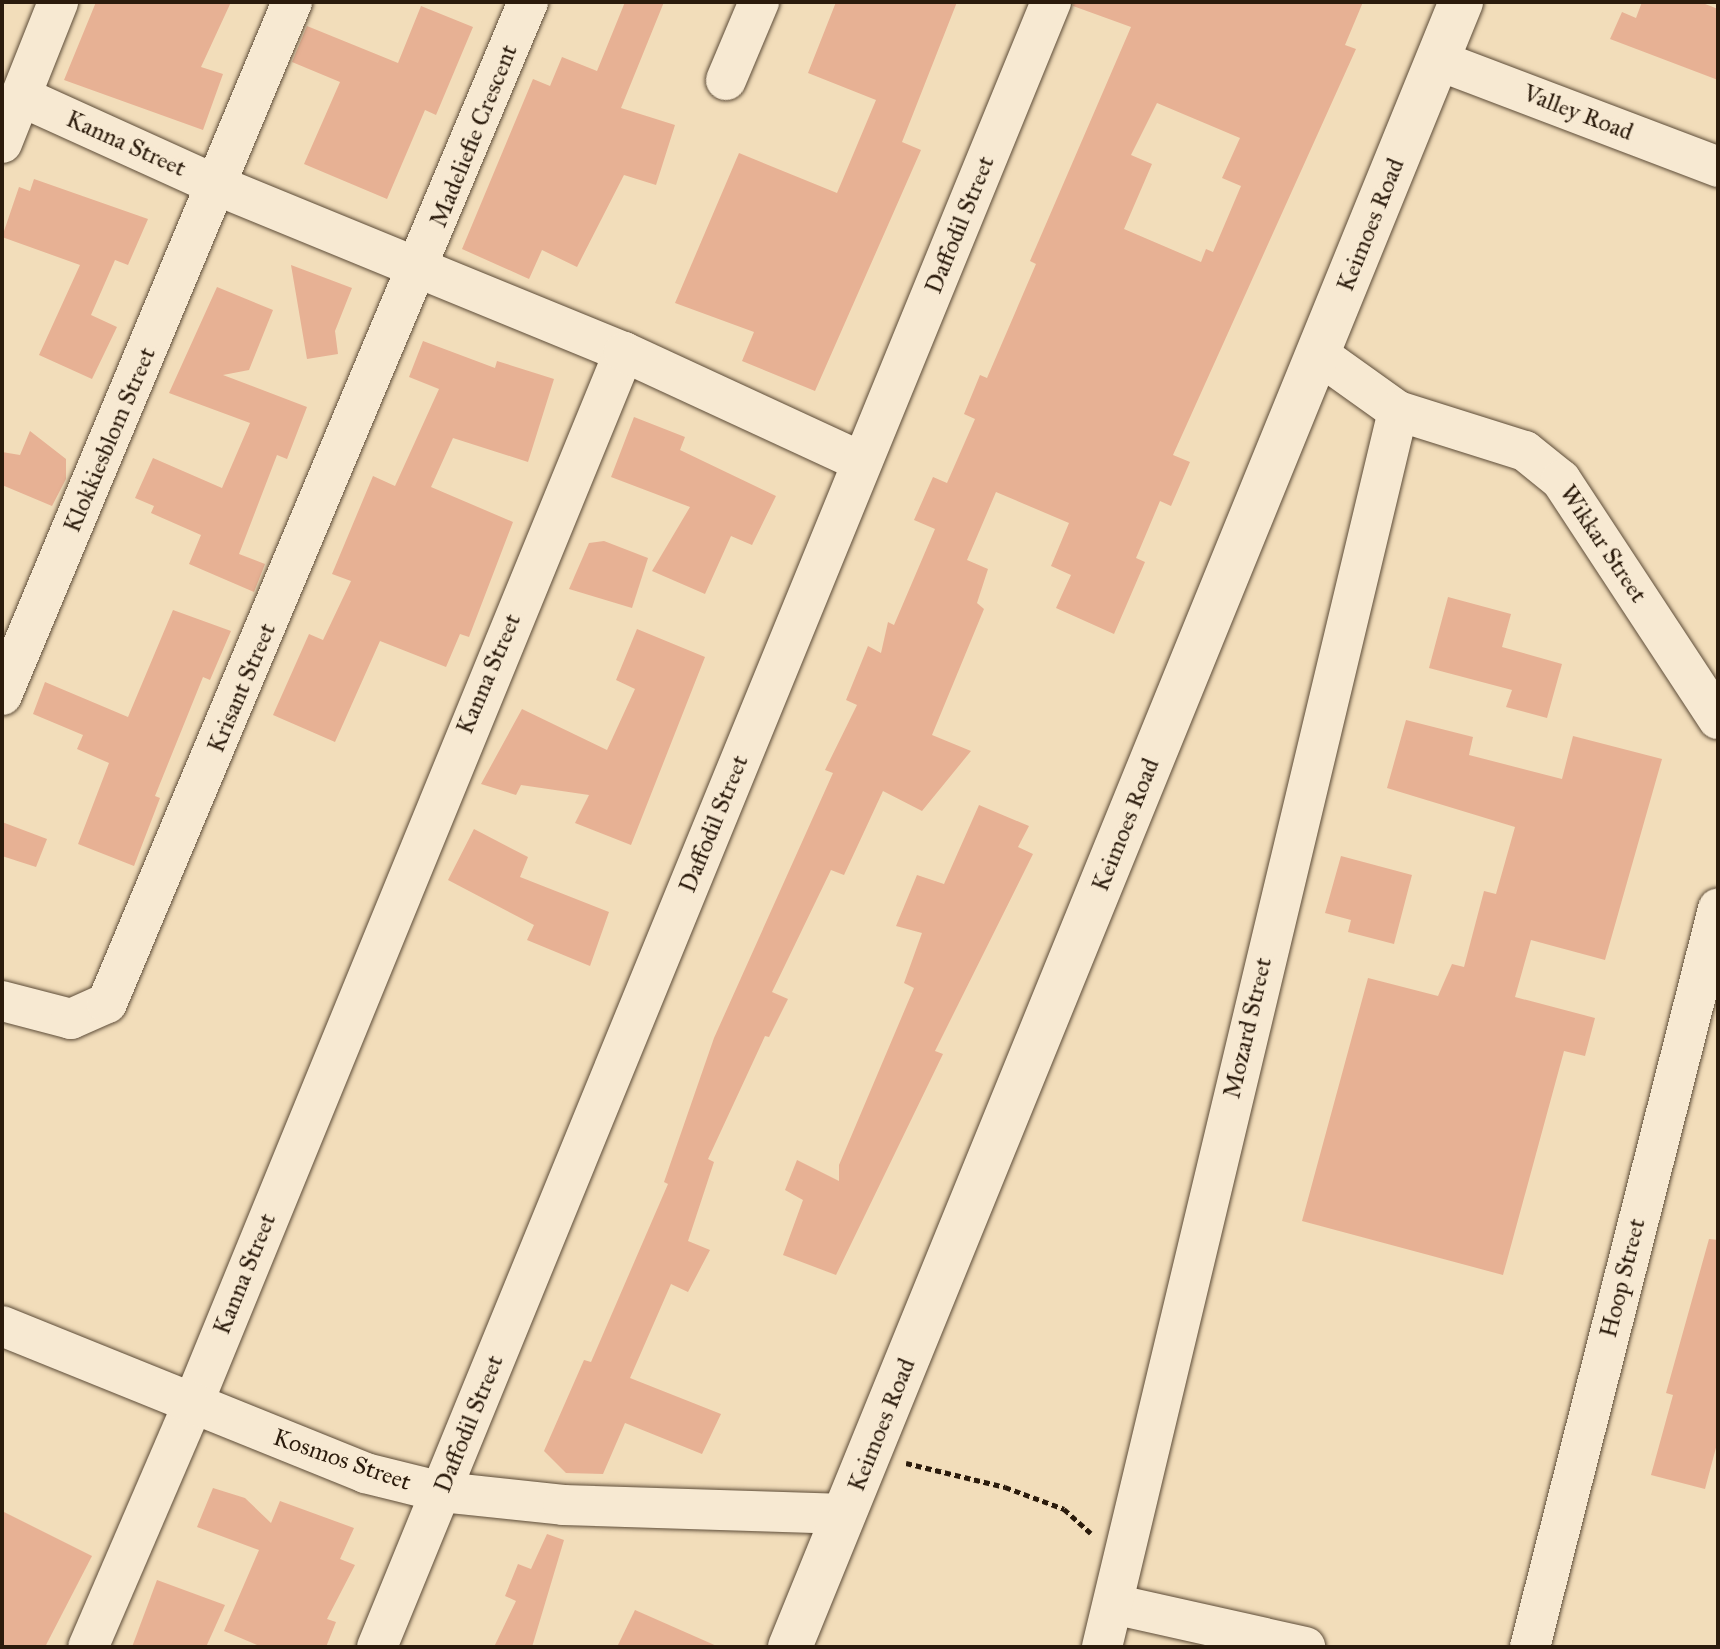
<!DOCTYPE html>
<style>
body{margin:0}
#map{position:relative;width:1720px;height:1649px;overflow:hidden;background:#f2ddba;font-family:"IM FELL Great Primer",serif}
div>[style]{position:absolute}
.building>*{inset:0;background:#e7b194}
.path>*{height:5px;margin-top:-2.5px;transform-origin:0;background:repeating-linear-gradient(90deg,#2b1b0c 0 6px,transparent 0 10px)}
.roads{filter:drop-shadow(0 0 2px #5d4c38) drop-shadow(0 0 2px #5d4c38)}
.minor>*{height:40px;margin:-20px;padding:0 20px;transform-origin:20px;border-radius:20px;background:#f7e9d2}
.tertiary>*{height:44px;margin:-22px;padding:0 22px;transform-origin:22px;border-radius:22px;background:#f7e9d2}
span{translate:-50% -50%;white-space:nowrap;text-align:center;line-height:1.15;-webkit-text-stroke:8px #f7e9d2;paint-order:stroke}
.street-label{font-size:24px;color:#2b1b0c}
.frame{position:absolute;inset:0;border:4px solid #2b1b0c;pointer-events:none}
</style>
<div id="map">
<div class="building">
<div style="clip-path:polygon(96px 2px,231px 2px,201px 67px,223px 74px,203px 130px,64px 80px)"></div>
<div style="clip-path:polygon(625px 2px,664px 2px,621px 108px,675px 125px,656px 185px,624px 175px,577px 267px,542px 250px,529px 279px,462px 249px,533px 79px,550px 86px,562px 57px,597px 71px)"></div>
<div style="clip-path:polygon(836px 2px,957px 2px,902px 142px,921px 150px,815px 391px,742px 361px,754px 332px,675px 303px,739px 153px,837px 193px,876px 100px,808px 73px)"></div>
<div style="clip-path:polygon(evenodd,1074px 2px,1363px 2px,1345px 45px,1356px 49px,1173px 455px,1190px 462px,1171px 506px,1160px 501px,1136px 558px,1145px 562px,1114px 634px,1056px 608px,1071px 575px,1051px 566px,1069px 523px,996px 492px,967px 560px,988px 569px,977px 603px,984px 609px,932px 735px,971px 751px,922px 811px,883px 791px,844px 875px,831px 870px,772px 992px,788px 999px,769px 1037px,765px 1036px,708px 1159px,714px 1162px,688px 1241px,710px 1250px,688px 1292px,671px 1284px,630px 1378px,721px 1414px,702px 1454px,625px 1423px,603px 1474px,566px 1473px,544px 1451px,584px 1360px,591px 1362px,668px 1184px,664px 1182px,714px 1038px,833px 773px,825px 770px,857px 705px,846px 700px,868px 646px,881px 653px,888px 622px,894px 625px,935px 529px,914px 520px,933px 477px,947px 483px,975px 419px,964px 414px,980px 375px,987px 378px,1036px 264px,1030px 261px,1131px 27px,1073px 6px,1074px 2px,1157px 103px,1240px 138px,1222px 178px,1241px 186px,1213px 252px,1206px 249px,1201px 262px,1124px 229px,1152px 164px,1131px 155px,1157px 103px)"></div>
<div style="clip-path:polygon(1642px 2px,1700px 2px,1718px 9px,1718px 80px,1610px 39px,1622px 12px,1636px 18px)"></div>
<div style="clip-path:polygon(421px 6px,473px 27px,436px 115px,425px 110px,387px 199px,304px 164px,340px 82px,292px 62px,307px 26px,398px 63px)"></div>
<div style="clip-path:polygon(34px 179px,148px 219px,128px 265px,115px 260px,91px 315px,117px 327px,92px 379px,39px 355px,80px 265px,2px 237px,19px 187px,30px 191px)"></div>
<div style="clip-path:polygon(291px 265px,352px 288px,335px 331px,338px 354px,307px 359px)"></div>
<div style="clip-path:polygon(217px 287px,273px 310px,249px 370px,223px 375px,307px 407px,287px 459px,277px 455px,239px 554px,265px 564px,254px 592px,189px 564px,201px 535px,151px 513px,154px 506px,135px 498px,153px 458px,222px 488px,250px 423px,169px 393px)"></div>
<div style="clip-path:polygon(423px 341px,495px 368px,497px 361px,554px 379px,528px 462px,453px 438px,431px 487px,513px 522px,469px 637px,460px 634px,446px 667px,380px 641px,335px 742px,273px 715px,309px 634px,323px 640px,351px 581px,332px 574px,373px 476px,395px 486px,439px 389px,409px 377px)"></div>
<div style="clip-path:polygon(634px 417px,685px 437px,680px 450px,776px 496px,752px 545px,731px 536px,705px 594px,652px 571px,690px 507px,611px 477px)"></div>
<div style="clip-path:polygon(30px 431px,66px 459px,66px 479px,52px 506px,2px 485px,2px 452px,20px 455px)"></div>
<div style="clip-path:polygon(604px 541px,648px 558px,632px 608px,569px 589px,589px 543px)"></div>
<div style="clip-path:polygon(1448px 597px,1511px 614px,1502px 647px,1562px 664px,1547px 718px,1506px 707px,1512px 690px,1429px 668px)"></div>
<div style="clip-path:polygon(173px 610px,231px 631px,210px 680px,203px 677px,155px 796px,160px 798px,134px 866px,78px 844px,109px 763px,77px 749px,83px 735px,33px 714px,45px 682px,128px 717px)"></div>
<div style="clip-path:polygon(637px 629px,705px 657px,631px 845px,575px 823px,589px 795px,521px 785px,516px 795px,481px 784px,522px 709px,607px 750px,635px 689px,616px 680px)"></div>
<div style="clip-path:polygon(1406px 720px,1473px 737px,1469px 755px,1562px 779px,1573px 736px,1662px 759px,1605px 960px,1531px 940px,1515px 997px,1595px 1018px,1585px 1056px,1564px 1051px,1503px 1275px,1302px 1221px,1368px 978px,1438px 996px,1452px 964px,1464px 967px,1484px 891px,1496px 894px,1515px 827px,1387px 788px)"></div>
<div style="clip-path:polygon(979px 805px,1029px 826px,1018px 847px,1033px 854px,935px 1051px,943px 1054px,836px 1275px,783px 1255px,803px 1200px,785px 1190px,797px 1160px,839px 1181px,839px 1165px,914px 988px,904px 983px,922px 933px,896px 926px,917px 875px,944px 884px)"></div>
<div style="clip-path:polygon(2px 822px,47px 839px,36px 867px,2px 856px)"></div>
<div style="clip-path:polygon(474px 829px,528px 857px,520px 877px,609px 912px,590px 966px,527px 940px,534px 925px,448px 880px)"></div>
<div style="clip-path:polygon(1341px 856px,1412px 875px,1394px 944px,1348px 932px,1351px 920px,1325px 913px)"></div>
<div style="clip-path:polygon(1709px 1239px,1718px 1240px,1718px 1440px,1705px 1489px,1651px 1475px,1673px 1395px,1666px 1393px)"></div>
<div style="clip-path:polygon(213px 1488px,245px 1498px,271px 1523px,280px 1501px,354px 1528px,340px 1559px,355px 1565px,327px 1619px,336px 1622px,326px 1647px,262px 1647px,224px 1631px,259px 1550px,197px 1527px)"></div>
<div style="clip-path:polygon(2px 1511px,92px 1556px,45px 1647px,2px 1647px)"></div>
<div style="clip-path:polygon(547px 1534px,564px 1540px,532px 1647px,494px 1647px,516px 1601px,505px 1596px,518px 1564px,531px 1569px)"></div>
<div style="clip-path:polygon(157px 1580px,225px 1605px,206px 1647px,132px 1647px)"></div>
<div style="clip-path:polygon(635px 1610px,719px 1647px,617px 1647px)"></div>
</div>
<div class="path">
<div style="left:906px;top:1463px;width:102px;rotate:13.6deg"></div>
<div style="left:1005px;top:1487px;width:63px;rotate:20.4deg"></div>
<div style="left:1064px;top:1509px;width:36px;rotate:42deg"></div>
</div>
<div class="roads">
<div class="minor">
<div style="left:1437px;top:60px;width:301px;rotate:20.8deg"></div>
<div style="left:726px;top:80px;width:85px;rotate:-67.1deg"></div>
<div style="left:22px;top:97px;width:213px;rotate:24.4deg"></div>
<div style="left:216px;top:185px;width:441px;rotate:22.3deg"></div>
<div style="left:624px;top:352px;width:1139px;rotate:112.29deg"></div>
<div style="left:192px;top:1406px;width:262px;rotate:113.3deg"></div>
<div style="left:2px;top:143px;width:152px;rotate:-68.3deg"></div>
<div style="left:624px;top:352px;width:262px;rotate:24.8deg"></div>
<div style="left:1318px;top:354px;width:98px;rotate:35.5deg"></div>
<div style="left:1398px;top:411px;width:133px;rotate:17.5deg"></div>
<div style="left:1525px;top:451px;width:46px;rotate:38.9deg"></div>
<div style="left:1561px;top:480px;width:286px;rotate:56.7deg"></div>
<div style="left:2px;top:695px;width:751px;rotate:-67.29deg"></div>
<div style="left:2px;top:1001px;width:71px;rotate:14.6deg"></div>
<div style="left:71px;top:1019px;width:39px;rotate:-24deg"></div>
<div style="left:107px;top:1003px;width:1086px;rotate:-67.19deg"></div>
<div style="left:2px;top:1326px;width:392px;rotate:22deg"></div>
<div style="left:365px;top:1473px;width:79px;rotate:13.9deg"></div>
<div style="left:442px;top:1492px;width:122px;rotate:6.1deg"></div>
<div style="left:563px;top:1505px;width:283px;rotate:1.8deg"></div>
<div style="left:1113px;top:1604px;width:197px;rotate:12.6deg"></div>
<div style="left:377px;top:1647px;width:1778px;rotate:-67.72deg"></div>
<div style="left:1102px;top:1647px;width:1271px;rotate:-76.53deg"></div>
<div style="left:1530px;top:1647px;width:762px;rotate:-75.71deg"></div>
</div>
<div class="tertiary">
<div style="left:790px;top:1647px;width:1777px;rotate:-67.81deg"></div>
</div>
</div>
<div class="street-label">
<span style="left:1578px;top:113px;rotate:21deg">Valley Road</span>
<span style="left:474px;top:136px;rotate:-68deg">Madeliefie Crescent</span>
<span style="left:126px;top:144px;rotate:24deg">Kanna Street</span>
<span style="left:960px;top:225px;rotate:-68deg">Daffodil Street</span>
<span style="left:1371px;top:225px;rotate:-68deg">Keimoes Road</span>
<span style="left:110px;top:440px;rotate:-67deg">Klokkiesblom Street</span>
<span style="left:1603px;top:544px;rotate:56deg">Wikkar Street</span>
<span style="left:489px;top:674px;rotate:-67deg">Kanna Street</span>
<span style="left:242px;top:688px;rotate:-67deg">Krisant Street</span>
<span style="left:714px;top:824px;rotate:-68deg">Daffodil Street</span>
<span style="left:1126px;top:825px;rotate:-68deg">Keimoes Road</span>
<span style="left:1248px;top:1028px;rotate:-77deg">Mozard Street</span>
<span style="left:245px;top:1274px;rotate:-68deg">Kanna Street</span>
<span style="left:1623px;top:1278px;rotate:-76deg">Hoop Street</span>
<span style="left:469px;top:1424px;rotate:-68deg">Daffodil Street</span>
<span style="left:882px;top:1425px;rotate:-68deg">Keimoes Road</span>
<span style="left:342px;top:1460px;rotate:19deg">Kosmos Street</span>
</div>
<div class="frame"></div>
</div>
